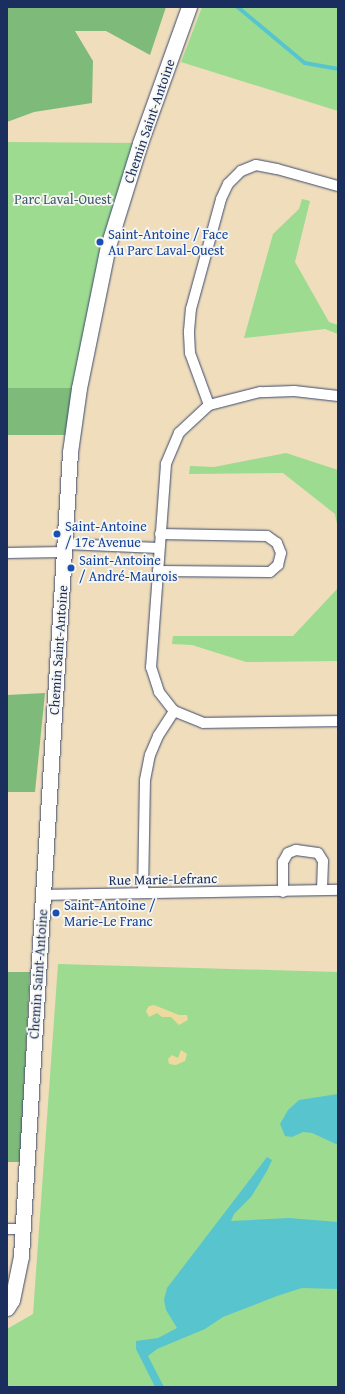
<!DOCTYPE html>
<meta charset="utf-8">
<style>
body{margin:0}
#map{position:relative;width:345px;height:1394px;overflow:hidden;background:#efddbc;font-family:"Gentium Book Plus",serif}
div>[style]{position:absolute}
.green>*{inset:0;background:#9ddb90}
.forest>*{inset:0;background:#7ebb7a;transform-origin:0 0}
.sand>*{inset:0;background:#eeda9e}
.water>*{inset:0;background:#58c5ce}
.stream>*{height:3.5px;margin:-1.75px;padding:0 1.75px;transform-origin:1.75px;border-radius:1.75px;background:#58c5ce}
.roads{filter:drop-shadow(0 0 1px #3b496c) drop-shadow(0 0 1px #3b496c)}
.street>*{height:10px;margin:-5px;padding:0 5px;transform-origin:5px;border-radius:5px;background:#fff}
.secondary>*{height:15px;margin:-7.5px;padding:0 7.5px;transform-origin:7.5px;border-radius:7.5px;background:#fff}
.dots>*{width:11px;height:11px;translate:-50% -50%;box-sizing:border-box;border:2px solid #f6f6f2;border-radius:50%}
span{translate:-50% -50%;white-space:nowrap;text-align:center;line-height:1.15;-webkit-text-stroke:3.5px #f6f6f2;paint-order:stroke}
.street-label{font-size:14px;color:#1b2f5e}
.park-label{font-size:14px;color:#3c5a6a}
.transit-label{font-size:14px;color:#164399}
.left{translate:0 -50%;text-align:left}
.frame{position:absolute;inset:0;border:8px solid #1b2f5e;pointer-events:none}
</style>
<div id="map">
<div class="green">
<div style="clip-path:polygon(202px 7px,338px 7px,338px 111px,181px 62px)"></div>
<div style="clip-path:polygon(7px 142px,140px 143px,79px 388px,7px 390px)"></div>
<div style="clip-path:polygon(302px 199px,310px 201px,295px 262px,329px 322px,338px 325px,338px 334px,325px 329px,244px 338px,273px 234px,299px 209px)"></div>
<div style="clip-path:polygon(286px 453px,338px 470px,338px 529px,335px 514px,283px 473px,189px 474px,190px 466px,214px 467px)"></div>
<div style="clip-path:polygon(338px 588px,338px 661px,246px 662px,192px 645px,172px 644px,173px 636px,293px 636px)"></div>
<div style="clip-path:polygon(58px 964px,338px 972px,338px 1387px,7px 1387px,7px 1329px,33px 1314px)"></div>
</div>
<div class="forest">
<div style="clip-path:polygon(7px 7px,166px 7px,150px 55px,106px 31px,75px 31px,93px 61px,92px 103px,34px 112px,7px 122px)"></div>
<div style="left:79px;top:388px;width:47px;height:72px;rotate:90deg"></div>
<div style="clip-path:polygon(45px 693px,35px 792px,7px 792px,7px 695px)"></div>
<div style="clip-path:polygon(7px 972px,30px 972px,20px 1162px,7px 1162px)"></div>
</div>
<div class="sand">
<div style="clip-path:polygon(154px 1005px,179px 1015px,187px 1015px,188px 1020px,179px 1025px,171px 1017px,162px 1017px,157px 1013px,149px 1017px,146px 1011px,149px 1006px)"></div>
<div style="clip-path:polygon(181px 1050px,187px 1054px,185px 1061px,176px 1065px,169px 1064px,168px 1059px,172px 1055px,178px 1058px)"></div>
</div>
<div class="water">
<div style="clip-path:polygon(338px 1094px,338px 1145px,312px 1133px,303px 1132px,292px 1137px,285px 1136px,280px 1124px,288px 1110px,299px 1100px)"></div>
<div style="clip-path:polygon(267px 1157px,272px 1160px,267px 1171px,251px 1197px,234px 1214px,231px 1221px,289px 1218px,338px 1222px,338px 1289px,302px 1288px,277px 1296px,223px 1317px,205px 1329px,157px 1349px,148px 1356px,164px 1387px,155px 1387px,136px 1349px,136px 1341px,158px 1338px,177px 1328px,166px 1310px,164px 1300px,167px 1288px)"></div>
</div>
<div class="stream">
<div style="left:238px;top:7px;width:87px;rotate:39.9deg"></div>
<div style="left:305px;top:63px;width:34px;rotate:10deg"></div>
</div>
<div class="roads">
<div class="street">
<div style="left:338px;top:396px;width:44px;rotate:-173.5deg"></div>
<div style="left:294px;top:391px;width:34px;rotate:178deg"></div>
<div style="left:260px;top:392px;width:53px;rotate:165.7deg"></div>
<div style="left:209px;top:405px;width:41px;rotate:137deg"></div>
<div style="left:179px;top:433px;width:34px;rotate:113deg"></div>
<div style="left:166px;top:464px;width:204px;rotate:94.2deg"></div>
<div style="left:151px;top:667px;width:26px;rotate:72deg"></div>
<div style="left:159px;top:692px;width:24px;rotate:52deg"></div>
<div style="left:174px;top:711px;width:31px;rotate:22deg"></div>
<div style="left:203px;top:723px;width:135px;rotate:-0.8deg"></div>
<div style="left:209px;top:405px;width:55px;rotate:-110.1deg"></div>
<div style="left:190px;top:353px;width:22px;rotate:-93deg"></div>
<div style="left:189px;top:331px;width:22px;rotate:-85deg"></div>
<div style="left:191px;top:309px;width:114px;rotate:-74.7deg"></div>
<div style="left:221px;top:199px;width:17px;rotate:-65deg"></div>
<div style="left:228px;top:184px;width:18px;rotate:-45deg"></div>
<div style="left:241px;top:171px;width:16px;rotate:-22deg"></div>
<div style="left:256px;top:165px;width:21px;rotate:11deg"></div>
<div style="left:277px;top:169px;width:63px;rotate:15.6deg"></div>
<div style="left:65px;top:544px;width:94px;rotate:2.4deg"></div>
<div style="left:7px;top:553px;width:57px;rotate:-1deg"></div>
<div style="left:158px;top:571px;width:112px;rotate:0.5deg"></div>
<div style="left:270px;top:572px;width:11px;rotate:-41deg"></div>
<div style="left:278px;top:565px;width:12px;rotate:-76deg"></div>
<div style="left:281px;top:553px;width:11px;rotate:-112deg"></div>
<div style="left:277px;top:543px;width:12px;rotate:-145deg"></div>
<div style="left:267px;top:536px;width:107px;rotate:-178.9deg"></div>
<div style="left:283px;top:892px;width:30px;rotate:-90deg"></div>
<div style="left:283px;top:862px;width:10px;rotate:-61deg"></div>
<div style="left:288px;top:853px;width:9px;rotate:-21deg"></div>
<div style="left:296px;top:850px;width:22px;rotate:8deg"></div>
<div style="left:318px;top:853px;width:9px;rotate:58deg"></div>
<div style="left:323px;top:861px;width:29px;rotate:92deg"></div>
<div style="left:143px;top:893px;width:113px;rotate:-89deg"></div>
<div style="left:145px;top:780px;width:25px;rotate:-79deg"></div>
<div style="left:150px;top:755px;width:21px;rotate:-67deg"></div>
<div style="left:158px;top:736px;width:30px;rotate:-57deg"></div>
<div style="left:43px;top:895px;width:295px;rotate:-1deg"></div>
<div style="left:7px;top:1229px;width:16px"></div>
</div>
<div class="secondary">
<div style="left:7px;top:1308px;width:9px;rotate:-58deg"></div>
<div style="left:12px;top:1300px;width:45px;rotate:-78.4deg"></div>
<div style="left:21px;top:1256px;width:805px;rotate:-86.51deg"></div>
<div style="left:70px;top:452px;width:65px;rotate:-82deg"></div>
<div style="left:79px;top:388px;width:145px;rotate:-78.5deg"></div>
<div style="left:108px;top:246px;width:108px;rotate:-72.7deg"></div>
<div style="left:140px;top:143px;width:145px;rotate:-70.2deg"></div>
</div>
</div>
<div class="dots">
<div style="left:100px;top:242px;background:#1a4fb4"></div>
<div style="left:57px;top:534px;background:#1a4fb4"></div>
<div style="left:71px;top:568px;background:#1a4fb4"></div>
<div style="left:56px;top:913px;background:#1a4fb4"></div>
</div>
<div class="street-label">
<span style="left:149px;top:121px;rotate:-71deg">Chemin Saint-Antoine</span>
<span style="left:58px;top:650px;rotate:-86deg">Chemin Saint-Antoine</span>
<span style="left:163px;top:879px;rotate:-1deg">Rue Marie-Lefranc</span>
<span style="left:38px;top:974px;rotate:-86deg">Chemin Saint-Antoine</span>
</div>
<div class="park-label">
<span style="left:63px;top:199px">Parc Laval-Ouest</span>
</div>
<div class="transit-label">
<span class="left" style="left:108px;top:242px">Saint-Antoine / Face<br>Au Parc Laval-Ouest</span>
<span class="left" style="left:65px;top:534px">Saint-Antoine<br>/ 17e Avenue</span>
<span class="left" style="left:79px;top:568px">Saint-Antoine<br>/ André-Maurois</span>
<span class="left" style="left:64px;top:913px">Saint-Antoine /<br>Marie-Le Franc</span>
</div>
<div class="frame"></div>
</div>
